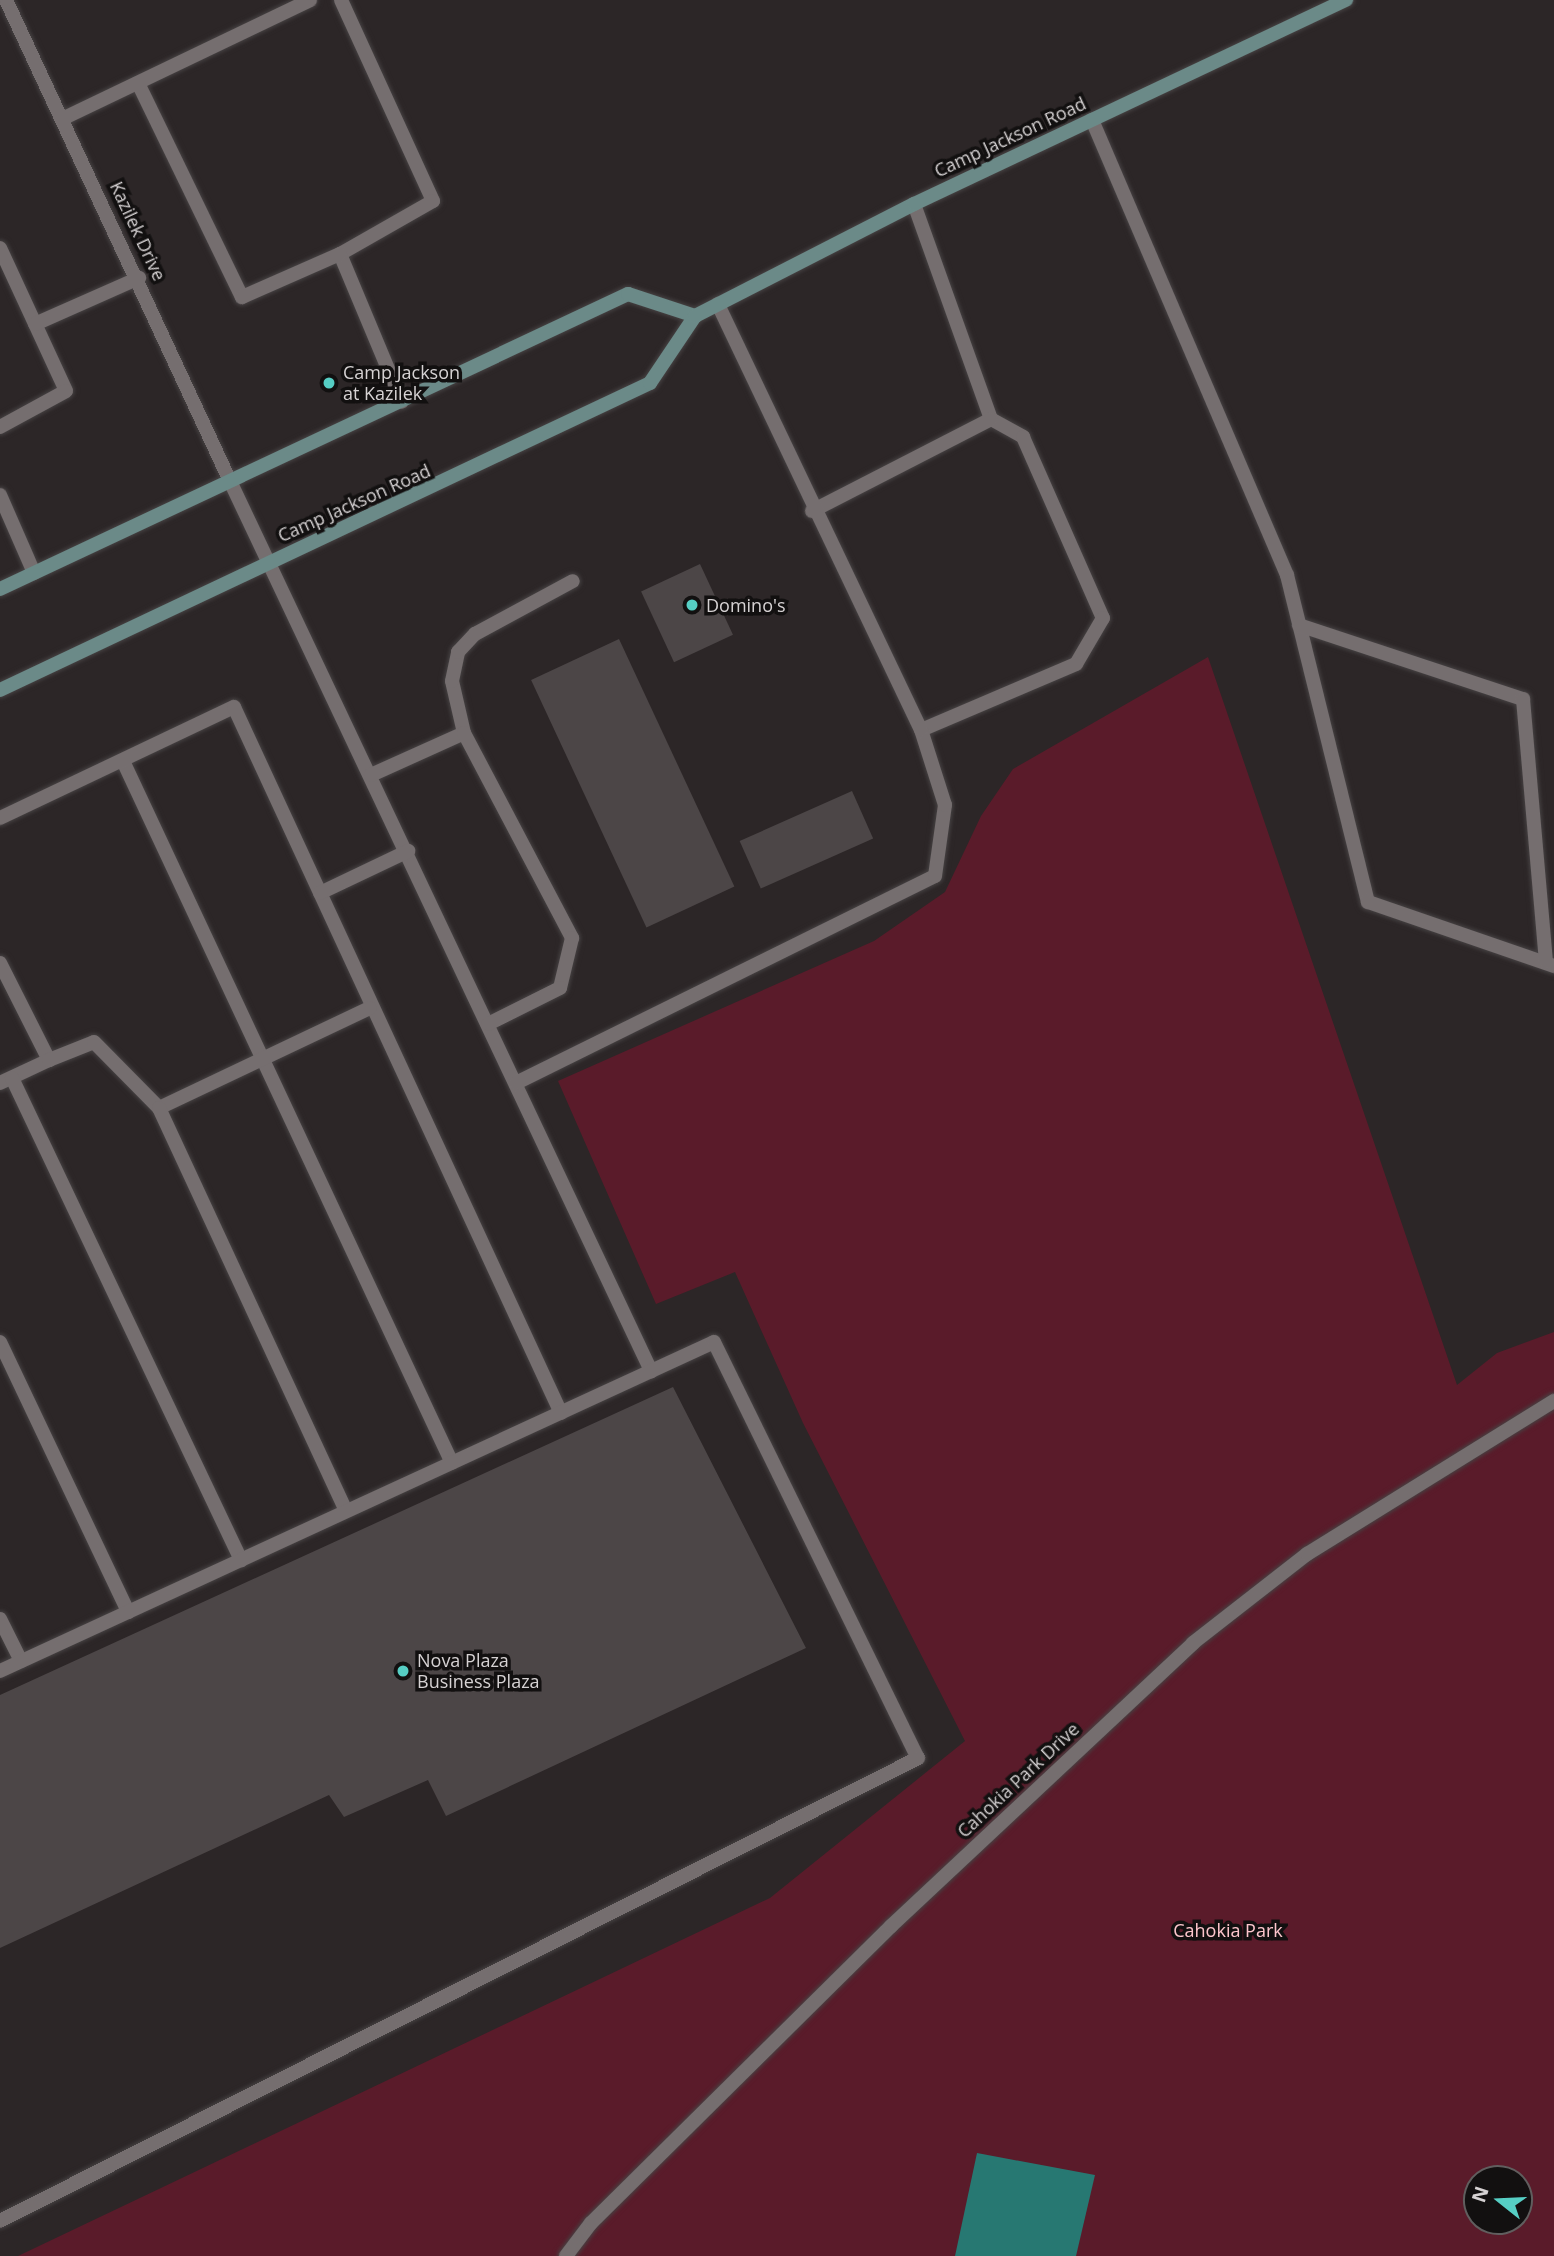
<!DOCTYPE html>
<style>
body{margin:0}
#map{position:relative;width:1554px;height:2256px;overflow:hidden;background:#2c2627;font-family:"Open Sans",sans-serif}
div>[style]{position:absolute}
.green>*{inset:0;background:#5a1b2a}
.water>*{inset:0;background:#277872}
.building>*{inset:0;background:#4c4647;transform-origin:0 0}
.roads{filter:drop-shadow(0 0 2px #464243) drop-shadow(0 0 2px #464243)}
.lane>*{height:14px;margin:-7px;padding:0 7px;transform-origin:7px;border-radius:7px;background:#756e6f}
.street>*{height:14px;margin:-7px;padding:0 7px;transform-origin:7px;border-radius:7px;background:#756e6f}
.secondary>*{height:14px;margin:-7px;padding:0 7px;transform-origin:7px;border-radius:7px;background:#6b8a88}
.dots>*{width:19px;height:19px;translate:-50% -50%;box-sizing:border-box;border:4px solid #121010;border-radius:50%}
span{translate:-50% -50%;white-space:nowrap;text-align:center;line-height:1.15;-webkit-text-stroke:7px #121010;paint-order:stroke}
.street-label{font-size:18px;color:#d6d2d3}
.poi-label{font-size:18px;color:#d6d2d3}
.left{translate:0 -50%;text-align:left}
.park-label{font-size:18px;color:#fdc5cc}
.north{position:absolute;left:1463px;top:2165px;width:70px;height:70px;box-sizing:border-box;background:#121010;border:2px solid #605e5e;border-radius:50%;rotate:288deg;font-size:19px;font-weight:700;line-height:28px;text-align:center;color:#d6d2d3}
.north::after{content:'';display:block;margin:auto;width:24px;height:32px;background:#56cec4;clip-path:polygon(50% 0,100% 100%,50% 72%,0 100%)}
</style>
<div id="map">
<div class="green">
<div style="clip-path:polygon(evenodd,1208px 657px,1457px 1385px,1497px 1353px,1554px 1332px,1554px 2256px,18px 2256px,770px 1898px,965px 1741px,803px 1423px,735px 1272px,656px 1304px,558px 1081px,874px 941px,945px 892px,981px 816px,1013px 769px,1208px 657px,1477px 2179px,1519px 2179px,1519px 2221px,1477px 2221px,1477px 2179px)"></div>
</div>
<div class="water">
<div style="clip-path:polygon(977px 2153px,1095px 2175px,1076px 2256px,955px 2256px)"></div>
</div>
<div class="building">
<div style="left:700px;top:564px;width:78px;height:65px;rotate:65deg"></div>
<div style="left:619px;top:639px;width:273px;height:97px;rotate:65deg"></div>
<div style="left:852px;top:791px;width:52px;height:123px;rotate:66deg"></div>
<div style="clip-path:polygon(673px 1387px,806px 1648px,446px 1816px,428px 1780px,344px 1817px,329px 1795px,0 1948px,0 1695px)"></div>
</div>
<div class="roads">
<div class="lane">
<div style="left:341px;top:0;width:221px;rotate:65.4deg"></div>
<div style="left:433px;top:201px;width:107px;rotate:150.3deg"></div>
<div style="left:340px;top:254px;width:160px;rotate:67.3deg"></div>
<div style="left:138px;top:83px;width:238px;rotate:64.1deg"></div>
<div style="left:242px;top:297px;width:107px;rotate:-23.7deg"></div>
<div style="left:62px;top:119px;width:275px;rotate:-25.6deg"></div>
<div style="left:1092px;top:120px;width:495px;rotate:66.8deg"></div>
<div style="left:1287px;top:575px;width:337px;rotate:76.1deg"></div>
<div style="left:1368px;top:902px;width:197px;rotate:19deg"></div>
<div style="left:914px;top:204px;width:228px;rotate:70.3deg"></div>
<div style="left:991px;top:419px;width:37px;rotate:29deg"></div>
<div style="left:1023px;top:437px;width:198px;rotate:66.2deg"></div>
<div style="left:1103px;top:618px;width:53px;rotate:120.4deg"></div>
<div style="left:1076px;top:664px;width:168px;rotate:156.9deg"></div>
<div style="left:0;top:248px;width:157px;rotate:65.2deg"></div>
<div style="left:66px;top:391px;width:75px;rotate:151.4deg"></div>
<div style="left:35px;top:324px;width:114px;rotate:-23.9deg"></div>
<div style="left:230px;top:481px;width:985px;rotate:64.68deg"></div>
<div style="left:0;top:495px;width:85px;rotate:66.4deg"></div>
<div style="left:812px;top:511px;width:201px;rotate:-27.2deg"></div>
<div style="left:1299px;top:625px;width:236px;rotate:18.3deg"></div>
<div style="left:1523px;top:699px;width:264px;rotate:85deg"></div>
<div style="left:464px;top:733px;width:53px;rotate:-103deg"></div>
<div style="left:452px;top:681px;width:30px;rotate:-78deg"></div>
<div style="left:458px;top:652px;width:25px;rotate:-47deg"></div>
<div style="left:475px;top:634px;width:111px;rotate:-28.4deg"></div>
<div style="left:123px;top:761px;width:775px;rotate:64.89deg"></div>
<div style="left:371px;top:775px;width:102px;rotate:-24.3deg"></div>
<div style="left:464px;top:733px;width:232px;rotate:62.2deg"></div>
<div style="left:572px;top:938px;width:51px;rotate:103.5deg"></div>
<div style="left:560px;top:988px;width:80px;rotate:153.4deg"></div>
<div style="left:0;top:818px;width:259px;rotate:-25.4deg"></div>
<div style="left:234px;top:707px;width:778px;rotate:65.15deg"></div>
<div style="left:320px;top:893px;width:98px;rotate:-25.5deg"></div>
<div style="left:0;top:963px;width:109px;rotate:63.2deg"></div>
<div style="left:49px;top:1060px;width:54px;rotate:154.9deg"></div>
<div style="left:49px;top:1060px;width:48px;rotate:-21.8deg"></div>
<div style="left:94px;top:1042px;width:93px;rotate:45.4deg"></div>
<div style="left:159px;top:1108px;width:233px;rotate:-25.4deg"></div>
<div style="left:12px;top:1078px;width:534px;rotate:64.59deg"></div>
<div style="left:516px;top:1083px;width:467px;rotate:-26.3deg"></div>
<div style="left:935px;top:876px;width:72px;rotate:-82deg"></div>
<div style="left:945px;top:805px;width:79px;rotate:-107.7deg"></div>
<div style="left:921px;top:730px;width:472px;rotate:-115.5deg"></div>
<div style="left:159px;top:1108px;width:444px;rotate:65.1deg"></div>
<div style="left:0;top:1342px;width:299px;rotate:64.6deg"></div>
<div style="left:0;top:1619px;width:47px;rotate:63.4deg"></div>
<div style="left:0;top:1671px;width:786px;rotate:-24.74deg"></div>
<div style="left:714px;top:1342px;width:463px;rotate:63.9deg"></div>
<div style="left:918px;top:1758px;width:1028px;rotate:153.24deg"></div>
<div style="left:566px;top:2256px;width:41px;rotate:-52.9deg"></div>
<div style="left:591px;top:2223px;width:422px;rotate:-44.7deg"></div>
<div style="left:891px;top:1926px;width:414px;rotate:-43.1deg"></div>
<div style="left:1193px;top:1643px;width:145px;rotate:-38deg"></div>
<div style="left:1307px;top:1554px;width:291px;rotate:-31.8deg"></div>
</div>
<div class="street">
<div style="left:6px;top:0;width:531px;rotate:65.03deg"></div>
</div>
<div class="secondary">
<div style="left:0;top:589px;width:694px;rotate:-25.16deg"></div>
<div style="left:628px;top:294px;width:71px;rotate:18.2deg"></div>
<div style="left:0;top:690px;width:719px;rotate:-25.28deg"></div>
<div style="left:650px;top:383px;width:81px;rotate:-56.1deg"></div>
<div style="left:695px;top:316px;width:246px;rotate:-27.1deg"></div>
<div style="left:914px;top:204px;width:478px;rotate:-25.3deg"></div>
</div>
</div>
<div class="dots">
<div style="left:329px;top:383px;background:#56cec4"></div>
<div style="left:692px;top:605px;background:#56cec4"></div>
<div style="left:403px;top:1671px;background:#56cec4"></div>
</div>
<div class="street-label">
<span style="left:1010px;top:137px;rotate:-25deg">Camp Jackson Road</span>
<span style="left:138px;top:231px;rotate:65deg">Kazilek Drive</span>
<span style="left:354px;top:503px;rotate:-24deg">Camp Jackson Road</span>
<span style="left:1018px;top:1780px;rotate:-43deg">Cahokia Park Drive</span>
</div>
<div class="poi-label">
<span class="left" style="left:343px;top:383px">Camp Jackson<br>at Kazilek</span>
<span class="left" style="left:706px;top:605px">Domino's</span>
<span class="left" style="left:417px;top:1671px">Nova Plaza<br>Business Plaza</span>
</div>
<div class="park-label">
<span style="left:1228px;top:1930px">Cahokia Park</span>
</div>
<div class="north">N</div>
</div>
